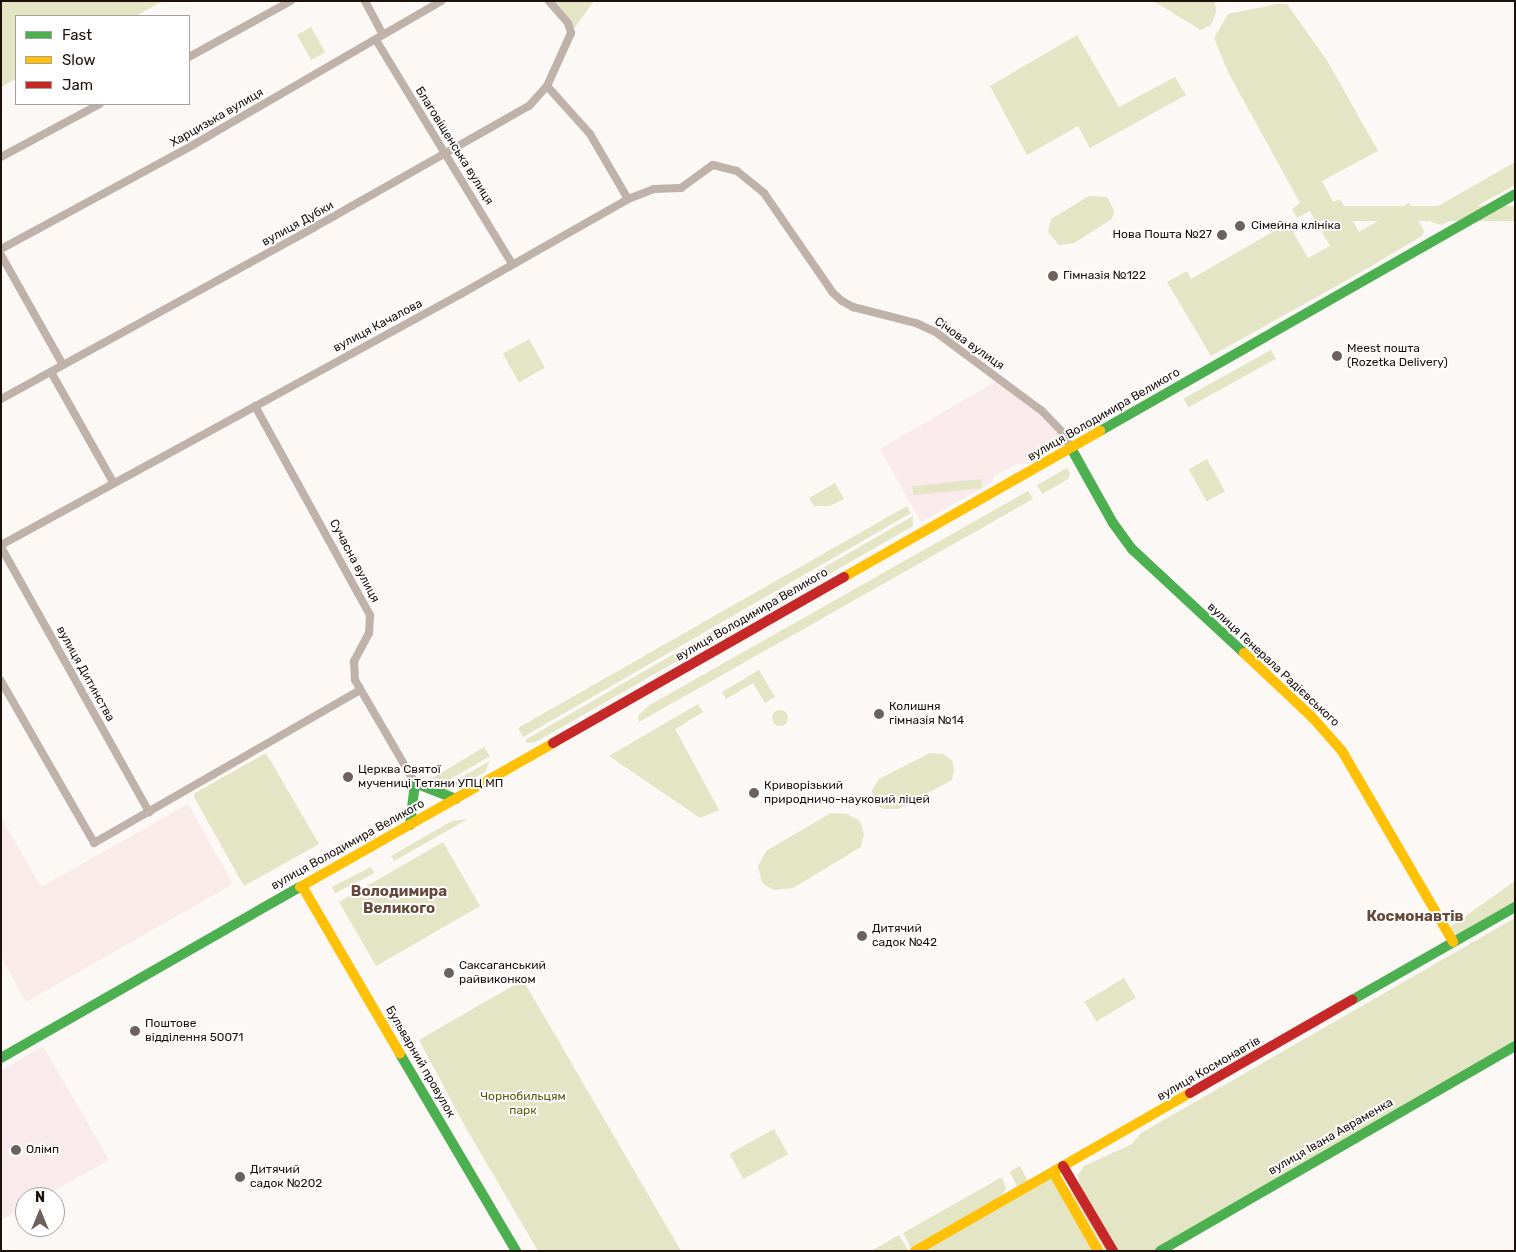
<!DOCTYPE html>
<meta charset="utf-8">
<style>
body{margin:0}
#map{position:relative;width:1516px;height:1252px;overflow:hidden;background:#fbf8f6;font-family:Rubik,sans-serif}
div>[style]{position:absolute}
.commercial>*{inset:0;background:#f9ebeb}
.medical>*{inset:0;background:#f9ece8}
.green>*{inset:0;background:#e3e5c4;transform-origin:0 0}
.round{border-radius:50%}
.street>*{height:8px;margin:-4px;padding:0 4px;transform-origin:4px;border-radius:4px;background:#beb2aa}
.fast>*{height:10px;margin:-5px;padding:0 5px;transform-origin:5px;border-radius:5px;background:#4caf50}
.slow>*{height:10px;margin:-5px;padding:0 5px;transform-origin:5px;border-radius:5px;background:#ffc107}
.jam>*{height:10px;margin:-5px;padding:0 5px;transform-origin:5px;border-radius:5px;background:#c62828}
.dots>*{width:14px;height:14px;translate:-50% -50%;box-sizing:border-box;border:2px solid #fff;border-radius:50%}
span{translate:-50% -50%;white-space:nowrap;text-align:center;line-height:1.15;-webkit-text-stroke:4px #fff;paint-order:stroke}
.street-label{font-size:12px;color:#1d110c}
.poi-label{font-size:12px;color:#1d110c}
.left{translate:0 -50%;text-align:left}
.right{translate:-100% -50%;text-align:right}
.park-label{font-size:12px;color:#565b0a}
.quarter-label{font-size:15px;color:#654a3c;font-weight:700}
.frame{position:absolute;inset:0;border:2px solid #1d110c;pointer-events:none}
.legend{position:absolute;left:15px;top:15px;width:175px;height:90px;box-sizing:border-box;background:#fff;border:1px solid #a5a09e;margin:0;padding:6px 9px;list-style:none;font-size:15px;color:#1d110c}
.legend li{display:flex;align-items:center;gap:10px;height:25px}
.legend b{width:25px;border:1px solid #a5a09e}
.north{position:absolute;left:15px;top:1187px;width:50px;height:50px;box-sizing:border-box;background:#fff;border:1px solid #a5a09e;border-radius:50%;rotate:0deg;font-size:14px;font-weight:700;line-height:20px;text-align:center;color:#1d110c}
.north::after{content:'';display:block;margin:auto;width:18px;height:22px;background:#6b625e;clip-path:polygon(50% 0,100% 100%,50% 72%,0 100%)}
</style>
<div id="map">
<div class="commercial">
<div style="clip-path:polygon(1000px 379px,1042px 411px,1068px 442px,1027px 464px,1017px 464px,994px 476px,992px 483px,921px 522px,880px 449px)"></div>
<div style="clip-path:polygon(43px 1046px,109px 1160px,43px 1197px,25px 1197px,25px 1207px,1px 1220px,1px 1071px)"></div>
</div>
<div class="medical">
<div style="clip-path:polygon(188px 804px,233px 884px,26px 1002px,1px 956px,1px 817px,41px 887px)"></div>
</div>
<div class="green">
<div style="clip-path:polygon(1px 1px,163px 1px,136px 16px,16px 16px,16px 79px,1px 87px)"></div>
<div style="clip-path:polygon(549px 1px,594px 1px,571px 33px)"></div>
<div style="clip-path:polygon(1153px 1px,1215px 1px,1216px 12px,1211px 25px,1201px 30px)"></div>
<div style="clip-path:polygon(1277px 4px,1287px 4px,1328px 62px,1378px 151px,1322px 181px,1333px 202px,1340px 199px,1359px 232px,1409px 203px,1424px 231px,1422px 236px,1349px 279px,1211px 356px,1167px 282px,1187px 271px,1191px 279px,1288px 223px,1308px 258px,1330px 246px,1310px 211px,1297px 218px,1292px 209px,1300px 203px,1228px 72px,1214px 38px,1228px 14px)"></div>
<div style="left:311px;top:27px;width:29px;height:16px;rotate:61deg"></div>
<div style="clip-path:polygon(1077px 35px,1119px 107px,1175px 77px,1186px 95px,1090px 148px,1078px 126px,1027px 155px,990px 86px)"></div>
<div style="clip-path:polygon(1515px 162px,1515px 185px,1442px 225px,1431px 222px,1426px 213px)"></div>
<div style="clip-path:polygon(1089px 196px,1107px 197px,1114px 210px,1112px 219px,1074px 243px,1059px 245px,1048px 232px,1051px 219px)"></div>
<div style="left:1515px;top:206px;width:15px;height:175px;rotate:90deg"></div>
<div style="left:529px;top:339px;width:33px;height:30px;rotate:61deg"></div>
<div style="left:1271px;top:350px;width:10px;height:100px;rotate:61deg"></div>
<div style="left:1207px;top:459px;width:37px;height:21px;rotate:61deg"></div>
<div style="clip-path:polygon(1067px 468px,1070px 473px,1068px 479px,1042px 494px,1037px 485px)"></div>
<div style="left:981px;top:479px;width:9px;height:69px;rotate:84deg"></div>
<div style="clip-path:polygon(835px 483px,844px 499px,830px 506px,814px 506px,809px 498px)"></div>
<div style="clip-path:polygon(1028px 491px,1033px 499px,639px 722px,638px 716px,648px 706px)"></div>
<div style="clip-path:polygon(907px 506px,911px 513px,523px 737px,518px 728px)"></div>
<div style="clip-path:polygon(913px 516px,913px 526px,536px 742px,527px 743px,525px 740px)"></div>
<div style="clip-path:polygon(759px 670px,775px 697px,765px 703px,753px 683px,726px 699px,722px 692px)"></div>
<div style="clip-path:polygon(698px 704px,703px 712px,675px 729px,719px 810px,700px 818px,609px 756px)"></div>
<div class="round" style="left:772px;top:710px;width:16px;height:16px"></div>
<div style="clip-path:polygon(484px 747px,490px 756px,435px 788px,429px 784px,431px 779px)"></div>
<div style="clip-path:polygon(266px 753px,319px 844px,244px 886px,194px 797px,195px 793px)"></div>
<div style="clip-path:polygon(930px 753px,943px 754px,952px 760px,954px 770px,952px 780px,898px 809px,884px 809px,874px 803px,872px 790px,879px 779px)"></div>
<div style="clip-path:polygon(490px 761px,485px 772px,451px 790px,439px 790px)"></div>
<div style="clip-path:polygon(831px 813px,847px 814px,860px 821px,864px 834px,861px 847px,793px 888px,774px 890px,762px 883px,758px 866px,766px 851px)"></div>
<div style="clip-path:polygon(468px 819px,394px 861px,391px 856px,452px 821px)"></div>
<div style="left:443px;top:842px;width:74px;height:120px;rotate:60deg"></div>
<div style="left:371px;top:867px;width:7px;height:44px;rotate:63deg"></div>
<div style="clip-path:polygon(1515px 881px,1515px 905px,1458px 936px,1454px 933px,1450px 927px)"></div>
<div style="clip-path:polygon(1515px 918px,1515px 1044px,1152px 1251px,1117px 1251px,1080px 1188px,1078px 1175px,1084px 1166px,1132px 1144px,1141px 1133px)"></div>
<div style="left:1124px;top:978px;width:23px;height:46px;rotate:59deg"></div>
<div style="clip-path:polygon(523px 980px,681px 1251px,538px 1251px,466px 1128px,419px 1040px)"></div>
<div style="left:774px;top:1129px;width:29px;height:51px;rotate:61deg"></div>
<div style="left:1020px;top:1166px;width:17px;height:12px;rotate:62deg"></div>
<div style="clip-path:polygon(1053px 1172px,1098px 1251px,915px 1251px)"></div>
<div style="clip-path:polygon(1002px 1177px,1006px 1188px,1000px 1198px,911px 1248px,903px 1233px)"></div>
<div style="clip-path:polygon(1072px 1188px,1109px 1251px,1103px 1251px,1069px 1192px)"></div>
<div style="clip-path:polygon(899px 1235px,908px 1250px,871px 1251px)"></div>
</div>
<div class="street">
<div style="left:365px;top:1px;width:38px;rotate:62deg"></div>
<div style="left:376px;top:40px;width:262px;rotate:58.7deg"></div>
<div style="left:189px;top:57px;width:116px;rotate:-28.8deg"></div>
<div style="left:547px;top:86px;width:64px;rotate:48.1deg"></div>
<div style="left:590px;top:134px;width:75px;rotate:59.7deg"></div>
<div style="left:1px;top:157px;width:112px;rotate:-28.2deg"></div>
<div style="left:1px;top:249px;width:218px;rotate:-28.4deg"></div>
<div style="left:193px;top:145px;width:287px;rotate:-30.1deg"></div>
<div style="left:1px;top:255px;width:126px;rotate:60.6deg"></div>
<div style="left:51px;top:372px;width:126px;rotate:60.6deg"></div>
<div style="left:1px;top:399px;width:356px;rotate:-28.7deg"></div>
<div style="left:313px;top:228px;width:248px;rotate:-29.5deg"></div>
<div style="left:529px;top:106px;width:27px;rotate:-48deg"></div>
<div style="left:547px;top:86px;width:58px;rotate:-65.6deg"></div>
<div style="left:571px;top:33px;width:10px;rotate:-107deg"></div>
<div style="left:568px;top:23px;width:29px;rotate:-131deg"></div>
<div style="left:255px;top:406px;width:239px;rotate:61.2deg"></div>
<div style="left:370px;top:615px;width:18px;rotate:93deg"></div>
<div style="left:369px;top:633px;width:32px;rotate:118deg"></div>
<div style="left:354px;top:661px;width:19px;rotate:87deg"></div>
<div style="left:355px;top:680px;width:119px;rotate:59.8deg"></div>
<div style="left:1px;top:545px;width:524px;rotate:-28.62deg"></div>
<div style="left:461px;top:294px;width:192px;rotate:-29.6deg"></div>
<div style="left:628px;top:199px;width:28px;rotate:-21deg"></div>
<div style="left:654px;top:189px;width:27px;rotate:-2deg"></div>
<div style="left:681px;top:188px;width:39px;rotate:-36deg"></div>
<div style="left:713px;top:165px;width:25px;rotate:14deg"></div>
<div style="left:737px;top:171px;width:35px;rotate:39deg"></div>
<div style="left:764px;top:193px;width:121px;rotate:55.4deg"></div>
<div style="left:833px;top:293px;width:12px;rotate:42deg"></div>
<div style="left:842px;top:301px;width:13px;rotate:29deg"></div>
<div style="left:853px;top:307px;width:65px;rotate:14.3deg"></div>
<div style="left:916px;top:323px;width:23px;rotate:25deg"></div>
<div style="left:937px;top:333px;width:131px;rotate:36.6deg"></div>
<div style="left:1042px;top:411px;width:30px;rotate:46deg"></div>
<div style="left:1063px;top:433px;width:17px;rotate:62deg"></div>
<div style="left:1px;top:547px;width:304px;rotate:60.8deg"></div>
<div style="left:1px;top:681px;width:187px;rotate:60.1deg"></div>
<div style="left:94px;top:843px;width:307px;rotate:-29.9deg"></div>
</div>
<div class="fast">
<div style="left:1100px;top:431px;width:478px;rotate:-29.7deg"></div>
<div style="left:1071px;top:448px;width:86px;rotate:60.8deg"></div>
<div style="left:1113px;top:523px;width:32px;rotate:54deg"></div>
<div style="left:1132px;top:549px;width:153px;rotate:42.9deg"></div>
<div style="left:410px;top:825px;width:42px;rotate:-83.2deg"></div>
<div style="left:415px;top:783px;width:44px;rotate:21.3deg"></div>
<div style="left:1352px;top:1000px;width:188px;rotate:-29.7deg"></div>
<div style="left:400px;top:1054px;width:229px;rotate:59.5deg"></div>
<div style="left:1px;top:1058px;width:344px;rotate:-29.8deg"></div>
<div style="left:1160px;top:1251px;width:410px;rotate:-30deg"></div>
</div>
<div class="slow">
<div style="left:844px;top:577px;width:295px;rotate:-29.7deg"></div>
<div style="left:1244px;top:653px;width:93px;rotate:43.3deg"></div>
<div style="left:1312px;top:717px;width:45px;rotate:48.6deg"></div>
<div style="left:1342px;top:751px;width:221px;rotate:59.8deg"></div>
<div style="left:302px;top:886px;width:194px;rotate:59.7deg"></div>
<div style="left:300px;top:887px;width:291px;rotate:-29.6deg"></div>
<div style="left:1053px;top:1172px;width:91px;rotate:60.3deg"></div>
<div style="left:915px;top:1251px;width:317px;rotate:-29.9deg"></div>
</div>
<div class="jam">
<div style="left:553px;top:743px;width:335px;rotate:-29.7deg"></div>
<div style="left:1190px;top:1093px;width:187px;rotate:-29.9deg"></div>
<div style="left:1063px;top:1166px;width:99px;rotate:59.5deg"></div>
</div>
<div class="dots">
<div style="left:1240px;top:226px;background:#6b625e"></div>
<div style="left:1222px;top:235px;background:#6b625e"></div>
<div style="left:1053px;top:276px;background:#6b625e"></div>
<div style="left:1337px;top:356px;background:#6b625e"></div>
<div style="left:879px;top:714px;background:#6b625e"></div>
<div style="left:348px;top:777px;background:#6b625e"></div>
<div style="left:754px;top:793px;background:#6b625e"></div>
<div style="left:862px;top:936px;background:#6b625e"></div>
<div style="left:449px;top:973px;background:#6b625e"></div>
<div style="left:135px;top:1031px;background:#6b625e"></div>
<div style="left:16px;top:1150px;background:#6b625e"></div>
<div style="left:240px;top:1177px;background:#6b625e"></div>
</div>
<div class="street-label">
<span style="left:217px;top:118px;rotate:-30deg">Харцизька вулиця</span>
<span style="left:454px;top:146px;rotate:58deg">Благовіщенська вулиця</span>
<span style="left:298px;top:224px;rotate:-29deg">вулиця Дубки</span>
<span style="left:378px;top:326px;rotate:-28deg">вулиця Качалова</span>
<span style="left:969px;top:344px;rotate:35deg">Січова вулиця</span>
<span style="left:1104px;top:415px;rotate:-30deg">вулиця Володимира Великого</span>
<span style="left:354px;top:561px;rotate:62deg">Сучасна вулиця</span>
<span style="left:752px;top:615px;rotate:-30deg">вулиця Володимира Великого</span>
<span style="left:1273px;top:665px;rotate:43deg">вулиця Генерала Радієвського</span>
<span style="left:85px;top:674px;rotate:61deg">вулиця Дитинства</span>
<span style="left:348px;top:845px;rotate:-29deg">вулиця Володимира Великого</span>
<span style="left:420px;top:1062px;rotate:60deg">Бульварний провулок</span>
<span style="left:1209px;top:1069px;rotate:-30deg">вулиця Космонавтів</span>
<span style="left:1331px;top:1137px;rotate:-30deg">вулиця Івана Авраменка</span>
</div>
<div class="poi-label">
<span class="left" style="left:1251px;top:226px">Сімейна клініка</span>
<span class="right" style="left:1212px;top:235px">Нова Пошта №27</span>
<span class="left" style="left:1063px;top:276px">Гімназія №122</span>
<span class="left" style="left:1347px;top:356px">Meest пошта<br>(Rozetka Delivery)</span>
<span class="left" style="left:889px;top:714px">Колишня<br>гімназія №14</span>
<span class="left" style="left:358px;top:777px">Церква Святої<br>мучениці Тетяни УПЦ МП</span>
<span class="left" style="left:764px;top:793px">Криворізький<br>природничо-науковий ліцей</span>
<span class="left" style="left:872px;top:936px">Дитячий<br>садок №42</span>
<span class="left" style="left:459px;top:973px">Саксаганський<br>райвиконком</span>
<span class="left" style="left:145px;top:1031px">Поштове<br>відділення 50071</span>
<span class="left" style="left:26px;top:1150px">Олімп</span>
<span class="left" style="left:250px;top:1177px">Дитячий<br>садок №202</span>
</div>
<div class="park-label">
<span style="left:523px;top:1104px">Чорнобильцям<br>парк</span>
</div>
<div class="quarter-label">
<span style="left:399px;top:900px">Володимира<br>Великого</span>
<span style="left:1415px;top:917px">Космонавтів</span>
</div>
<div class="frame"></div>
<ul class="legend">
<li><b style="height:6px;background:#4caf50"></b>Fast</li>
<li><b style="height:6px;background:#ffc107"></b>Slow</li>
<li><b style="height:6px;background:#c62828"></b>Jam</li>
</ul>
<div class="north">N</div>
</div>
